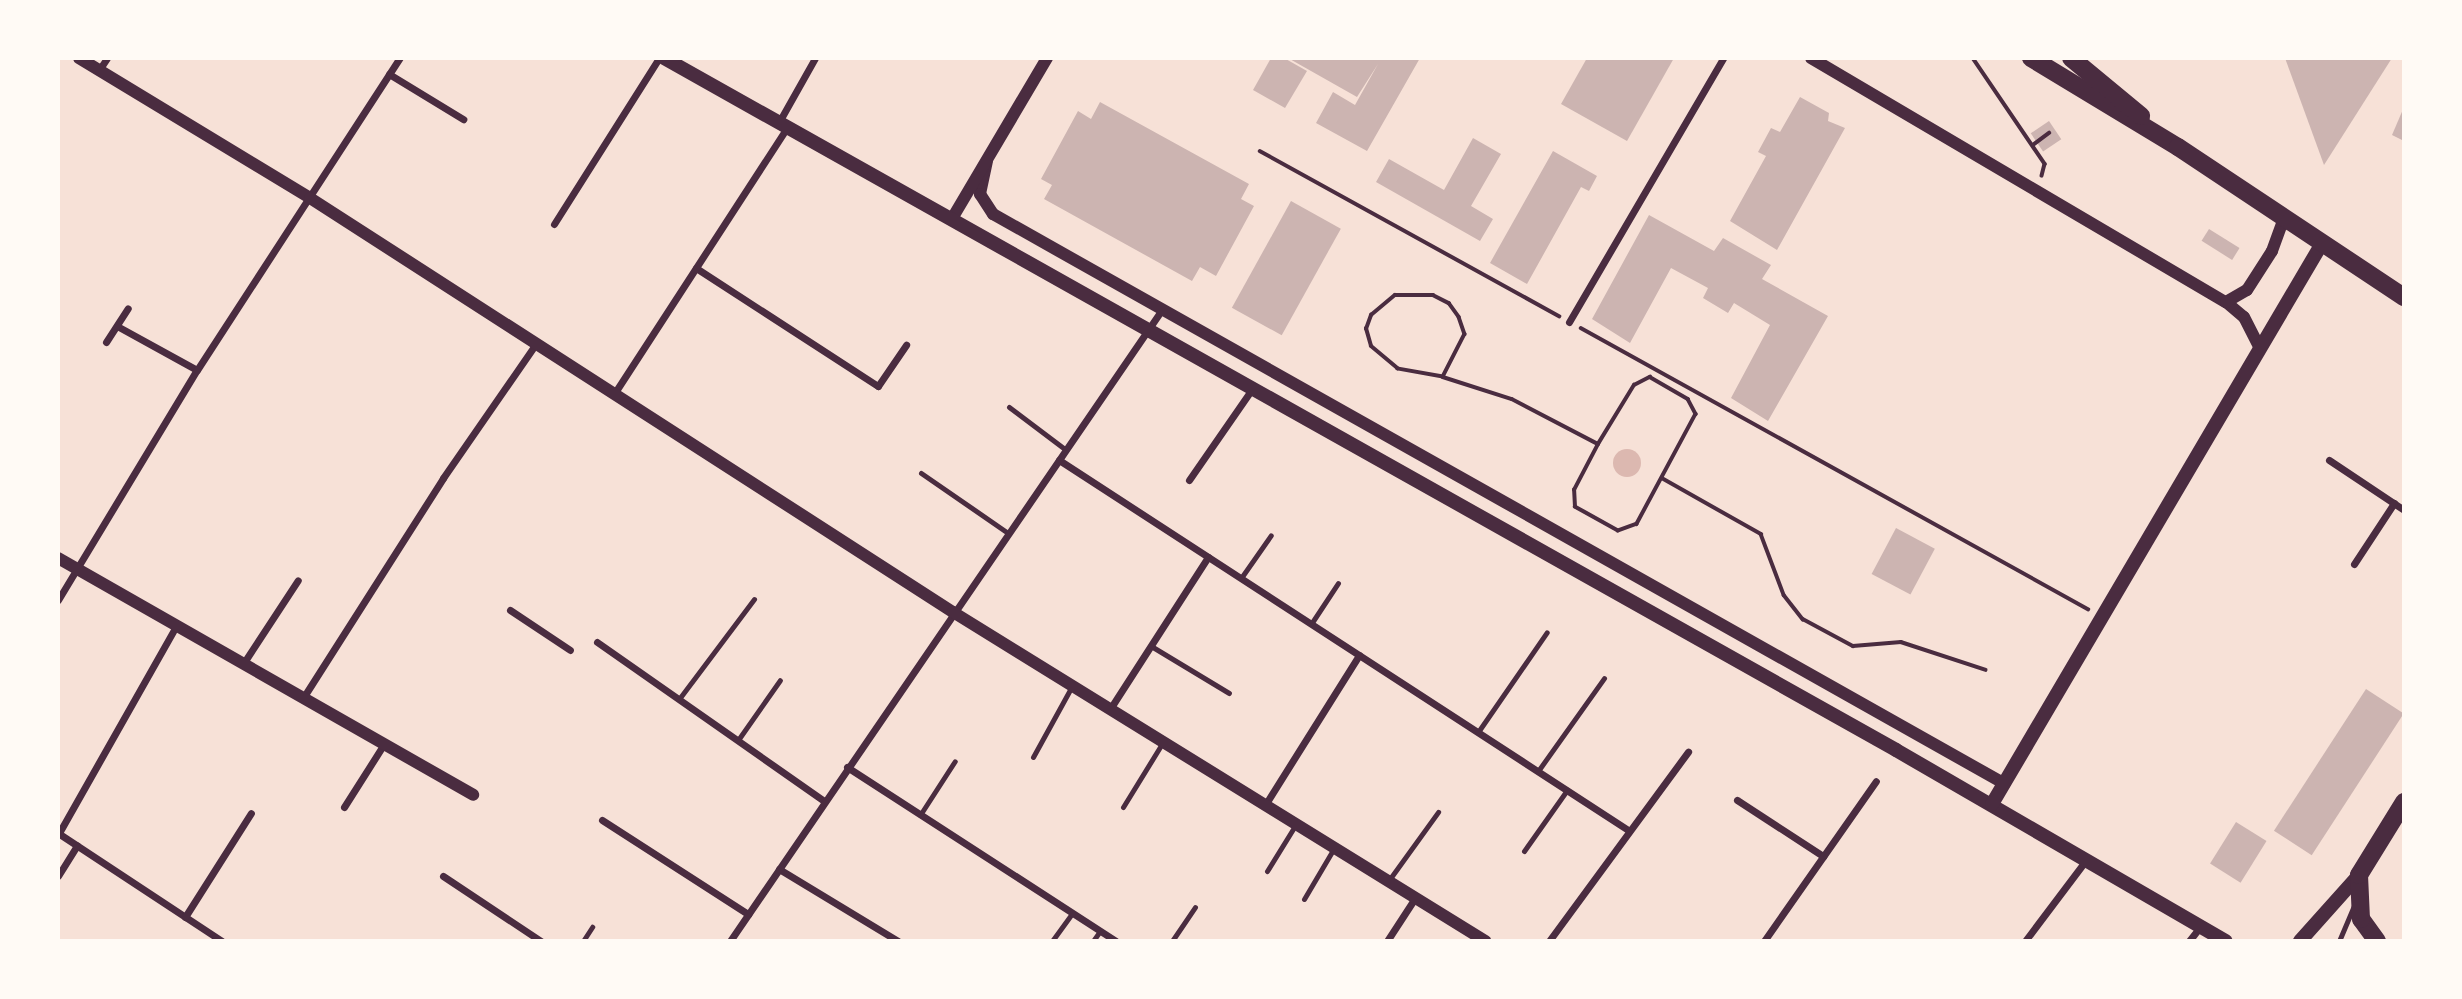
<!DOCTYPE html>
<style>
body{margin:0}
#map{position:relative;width:2462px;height:999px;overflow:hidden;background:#f7e1d7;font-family:Mulish,sans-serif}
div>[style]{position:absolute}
.water>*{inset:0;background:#dcb8b0}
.round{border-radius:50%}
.building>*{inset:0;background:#ccb4b1;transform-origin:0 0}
.path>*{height:3.5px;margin:-1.75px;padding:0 1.75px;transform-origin:1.75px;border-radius:1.75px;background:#4a2c40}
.service>*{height:5px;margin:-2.5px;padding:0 2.5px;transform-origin:2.5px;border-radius:2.5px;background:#4a2c40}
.minor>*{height:7px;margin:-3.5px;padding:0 3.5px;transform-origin:3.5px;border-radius:3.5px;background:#4a2c40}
.tertiary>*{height:12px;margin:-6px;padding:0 6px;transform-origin:6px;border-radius:6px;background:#4a2c40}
.secondary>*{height:14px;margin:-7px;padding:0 7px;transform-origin:7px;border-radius:7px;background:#4a2c40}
.primary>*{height:18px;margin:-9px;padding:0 9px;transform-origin:9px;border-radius:9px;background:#4a2c40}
span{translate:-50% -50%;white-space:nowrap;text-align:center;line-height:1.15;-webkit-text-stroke:6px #fffaf5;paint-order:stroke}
.frame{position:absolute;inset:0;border:60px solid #fffaf5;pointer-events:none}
</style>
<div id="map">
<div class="water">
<div class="round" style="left:1613px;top:449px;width:28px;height:28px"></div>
</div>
<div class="building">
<div style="clip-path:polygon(1271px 58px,1284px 58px,1307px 71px,1285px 108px,1253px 90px)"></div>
<div style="clip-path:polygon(1288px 58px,1420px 58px,1367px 151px,1316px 123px,1333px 92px,1355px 105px,1378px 64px,1357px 97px)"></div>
<div style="clip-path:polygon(1587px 58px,1674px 58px,1627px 141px,1561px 104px)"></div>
<div style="clip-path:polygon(2285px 58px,2392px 58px,2324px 165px)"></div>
<div style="clip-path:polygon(1800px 97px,1829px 113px,1828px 121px,1845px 128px,1777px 250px,1730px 221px,1766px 156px,1758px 152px,1771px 128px,1780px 132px)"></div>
<div style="clip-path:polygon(1100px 102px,1249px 184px,1241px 199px,1254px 206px,1216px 276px,1200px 267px,1192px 281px,1044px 199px,1052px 185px,1041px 179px,1078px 111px,1091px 119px)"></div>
<div style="clip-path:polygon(2404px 107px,2404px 141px,2392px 135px)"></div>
<div style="left:2049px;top:121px;width:22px;height:22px;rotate:56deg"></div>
<div style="clip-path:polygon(1473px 138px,1501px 154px,1471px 206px,1493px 219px,1480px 241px,1376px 182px,1389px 159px,1444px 190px)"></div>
<div style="clip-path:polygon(1553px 151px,1597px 176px,1589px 191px,1581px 187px,1527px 284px,1490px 263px)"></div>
<div style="left:1291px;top:201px;width:57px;height:122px;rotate:29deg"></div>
<div style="clip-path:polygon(1649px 215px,1714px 251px,1723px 238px,1771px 265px,1762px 279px,1828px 316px,1768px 421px,1731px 398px,1770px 325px,1734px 303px,1728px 313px,1703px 298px,1708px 288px,1671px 268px,1630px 343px,1592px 319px)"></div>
<div style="left:2209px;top:229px;width:36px;height:14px;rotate:32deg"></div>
<div style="left:1896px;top:528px;width:44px;height:52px;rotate:28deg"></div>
<div style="left:2366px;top:689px;width:45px;height:169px;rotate:33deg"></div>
<div style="left:2236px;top:822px;width:36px;height:49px;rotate:32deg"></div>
</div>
<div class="path">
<div style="left:1973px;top:58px;width:128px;rotate:55.8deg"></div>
<div style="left:2045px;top:164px;width:12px;rotate:104deg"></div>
<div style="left:2033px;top:145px;width:20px;rotate:-37deg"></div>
<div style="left:1260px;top:151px;width:342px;rotate:28.9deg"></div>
<div style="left:1395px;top:295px;width:38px"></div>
<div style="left:1433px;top:295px;width:18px;rotate:27deg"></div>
<div style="left:1449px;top:303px;width:17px;rotate:54deg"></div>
<div style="left:1459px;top:317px;width:18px;rotate:71deg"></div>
<div style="left:1465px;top:334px;width:48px;rotate:117.1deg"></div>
<div style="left:1443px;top:377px;width:46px;rotate:-169.9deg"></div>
<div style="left:1398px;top:369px;width:35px;rotate:-140deg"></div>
<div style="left:1371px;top:346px;width:18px;rotate:-106deg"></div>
<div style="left:1366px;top:329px;width:15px;rotate:-70deg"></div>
<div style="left:1371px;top:315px;width:31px;rotate:-40deg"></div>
<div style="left:1581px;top:328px;width:580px;rotate:29deg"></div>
<div style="left:1443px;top:377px;width:72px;rotate:17.7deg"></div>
<div style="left:1512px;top:399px;width:97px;rotate:27.6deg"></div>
<div style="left:1598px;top:444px;width:69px;rotate:-58.6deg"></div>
<div style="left:1634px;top:385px;width:18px;rotate:-27deg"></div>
<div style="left:1650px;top:377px;width:44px;rotate:30.1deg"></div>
<div style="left:1688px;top:399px;width:17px;rotate:62deg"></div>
<div style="left:1696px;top:414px;width:125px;rotate:118.2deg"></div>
<div style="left:1637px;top:524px;width:20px;rotate:160deg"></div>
<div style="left:1618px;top:531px;width:49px;rotate:-150.8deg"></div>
<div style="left:1575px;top:507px;width:17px;rotate:-93deg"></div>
<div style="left:1574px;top:490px;width:52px;rotate:-62.4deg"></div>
<div style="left:1662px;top:478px;width:114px;rotate:29.5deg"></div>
<div style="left:1761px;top:534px;width:65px;rotate:69.3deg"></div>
<div style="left:1784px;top:595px;width:31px;rotate:52deg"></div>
<div style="left:1803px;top:619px;width:57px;rotate:28.4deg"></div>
<div style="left:1853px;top:646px;width:48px;rotate:-4.8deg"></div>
<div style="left:1901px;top:642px;width:89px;rotate:18.2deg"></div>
</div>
<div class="service">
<div style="left:1009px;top:407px;width:71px;rotate:37deg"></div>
<div style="left:921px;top:473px;width:106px;rotate:34.6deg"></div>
<div style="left:1241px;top:578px;width:52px;rotate:-55.1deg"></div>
<div style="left:1311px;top:624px;width:49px;rotate:-56.6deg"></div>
<div style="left:1151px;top:646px;width:91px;rotate:31.1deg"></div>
<div style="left:679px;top:699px;width:125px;rotate:-53.1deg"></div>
<div style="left:1478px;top:732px;width:121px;rotate:-55.4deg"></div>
<div style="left:738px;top:740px;width:73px;rotate:-55deg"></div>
<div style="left:1033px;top:757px;width:81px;rotate:-61.2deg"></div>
<div style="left:1538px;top:771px;width:114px;rotate:-54.6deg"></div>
<div style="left:1123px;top:807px;width:76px;rotate:-58.4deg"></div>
<div style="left:920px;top:815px;width:64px;rotate:-57.1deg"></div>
<div style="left:1524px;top:851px;width:75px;rotate:-54.8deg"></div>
<div style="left:1267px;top:871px;width:55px;rotate:-58.3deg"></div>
<div style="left:1389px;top:880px;width:84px;rotate:-54.2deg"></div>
<div style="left:1304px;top:899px;width:59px;rotate:-59.5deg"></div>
<div style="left:583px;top:941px;width:17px;rotate:-57deg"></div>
<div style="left:1052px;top:941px;width:34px;rotate:-54deg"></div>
<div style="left:1093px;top:941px;width:12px;rotate:-55deg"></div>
<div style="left:1172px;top:941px;width:41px;rotate:-55.9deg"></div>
<div style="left:2339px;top:941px;width:39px;rotate:-67deg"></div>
</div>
<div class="minor">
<div style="left:99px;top:70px;width:14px;rotate:-56deg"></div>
<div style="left:389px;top:74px;width:87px;rotate:31.3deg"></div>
<div style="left:779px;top:122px;width:73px;rotate:-60.6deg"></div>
<div style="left:554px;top:224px;width:196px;rotate:-57.7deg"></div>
<div style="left:696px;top:268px;width:217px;rotate:33deg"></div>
<div style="left:878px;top:386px;width:50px;rotate:-55.7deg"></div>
<div style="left:1569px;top:322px;width:306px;rotate:-59.7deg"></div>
<div style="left:117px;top:326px;width:91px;rotate:28.8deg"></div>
<div style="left:106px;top:342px;width:40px;rotate:-57.1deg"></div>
<div style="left:614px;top:394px;width:317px;rotate:-57deg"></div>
<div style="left:1059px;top:460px;width:679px;rotate:33.03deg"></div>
<div style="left:2329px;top:460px;width:90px;rotate:33.7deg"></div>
<div style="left:1189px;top:480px;width:111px;rotate:-55.3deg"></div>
<div style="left:2354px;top:564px;width:73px;rotate:-56.7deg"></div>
<div style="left:58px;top:600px;width:269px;rotate:-58.9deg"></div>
<div style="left:197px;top:370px;width:372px;rotate:-57deg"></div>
<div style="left:510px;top:610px;width:72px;rotate:33.7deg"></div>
<div style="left:597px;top:642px;width:277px;rotate:35deg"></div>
<div style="left:243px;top:664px;width:100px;rotate:-56.8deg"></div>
<div style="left:303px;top:698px;width:261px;rotate:-57.5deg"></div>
<div style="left:443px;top:478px;width:162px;rotate:-55.3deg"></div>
<div style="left:1110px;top:709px;width:181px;rotate:-57.2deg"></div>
<div style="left:847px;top:767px;width:320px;rotate:32.9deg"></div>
<div style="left:1737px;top:800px;width:103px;rotate:33.1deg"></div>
<div style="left:1265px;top:805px;width:177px;rotate:-57.9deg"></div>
<div style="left:344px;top:807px;width:75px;rotate:-57.6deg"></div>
<div style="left:602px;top:820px;width:174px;rotate:32.8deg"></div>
<div style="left:58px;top:833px;width:196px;rotate:33.4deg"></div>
<div style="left:59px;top:833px;width:238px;rotate:-60.5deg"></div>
<div style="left:779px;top:869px;width:139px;rotate:31.2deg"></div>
<div style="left:58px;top:876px;width:36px;rotate:-58deg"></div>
<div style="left:443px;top:876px;width:118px;rotate:33.6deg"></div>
<div style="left:185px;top:917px;width:123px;rotate:-57.6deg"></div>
<div style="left:730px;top:941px;width:767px;rotate:-55.63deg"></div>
<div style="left:1387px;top:941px;width:51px;rotate:-56.9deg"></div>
<div style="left:1549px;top:941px;width:235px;rotate:-53.7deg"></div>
<div style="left:1764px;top:941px;width:195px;rotate:-55deg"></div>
<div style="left:2025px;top:941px;width:101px;rotate:-53deg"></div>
<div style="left:2189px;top:941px;width:18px;rotate:-52deg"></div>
</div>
<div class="tertiary">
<div style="left:79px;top:58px;width:270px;rotate:31.2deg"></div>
<div style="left:310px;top:198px;width:765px;rotate:32.78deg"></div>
<div style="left:953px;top:612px;width:626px;rotate:31.73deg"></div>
<div style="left:1811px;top:58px;width:481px;rotate:30.5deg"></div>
<div style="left:2226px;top:302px;width:23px;rotate:40deg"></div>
<div style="left:2244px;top:317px;width:35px;rotate:63deg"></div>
<div style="left:987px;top:161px;width:34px;rotate:102deg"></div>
<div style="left:980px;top:194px;width:24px;rotate:57deg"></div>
<div style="left:993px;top:214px;width:1161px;rotate:29.39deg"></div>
<div style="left:953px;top:217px;width:185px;rotate:-59.4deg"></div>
<div style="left:2226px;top:302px;width:24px;rotate:-30deg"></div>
<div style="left:2247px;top:290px;width:46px;rotate:-57.3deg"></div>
<div style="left:2272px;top:251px;width:37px;rotate:-70deg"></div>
<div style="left:58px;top:558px;width:478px;rotate:29.7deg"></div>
</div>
<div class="secondary">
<div style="left:664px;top:58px;width:1413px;rotate:29.32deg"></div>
<div style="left:1896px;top:750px;width:381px;rotate:30.1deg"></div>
<div style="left:1992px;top:804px;width:649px;rotate:-59.52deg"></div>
<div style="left:2300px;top:941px;width:89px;rotate:-48.2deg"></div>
</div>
<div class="primary">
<div style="left:2031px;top:58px;width:172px;rotate:31.2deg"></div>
<div style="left:2178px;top:147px;width:271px;rotate:33.6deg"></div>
<div style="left:2071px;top:58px;width:91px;rotate:39.6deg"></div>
<div style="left:2377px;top:941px;width:27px;rotate:-126deg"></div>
<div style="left:2361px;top:919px;width:44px;rotate:-92.6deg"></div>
<div style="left:2359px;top:875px;width:86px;rotate:-58.3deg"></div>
</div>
<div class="frame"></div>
</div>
